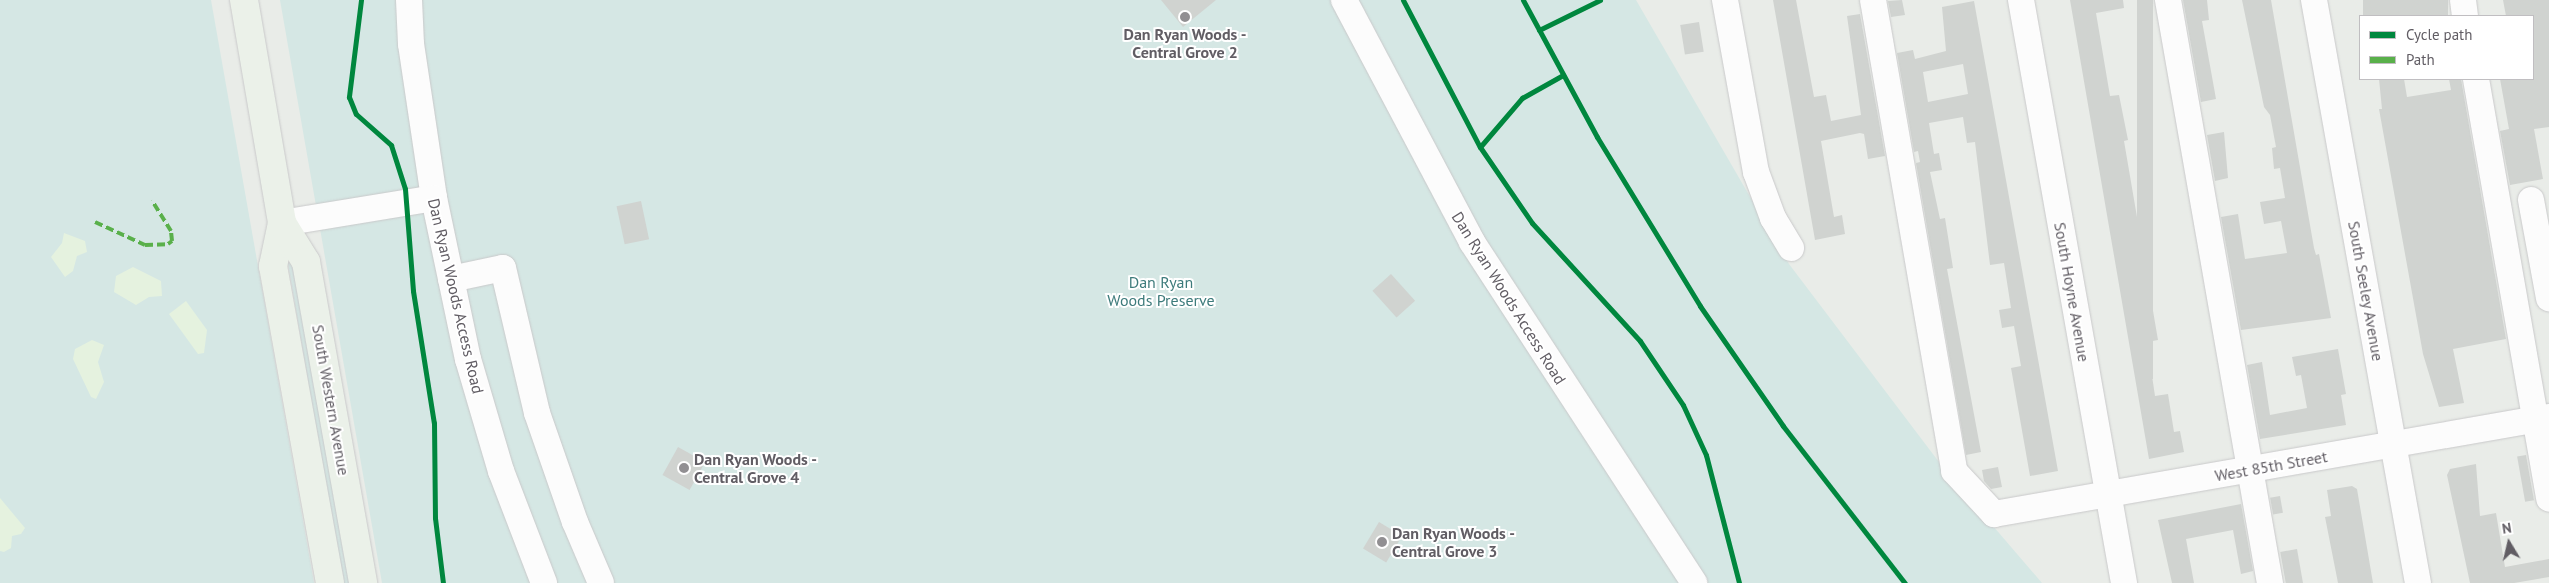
<!DOCTYPE html>
<style>
body{margin:0}
#map{position:relative;width:2549px;height:583px;overflow:hidden;background:#e9ece8;font-family:"PT Sans",sans-serif}
div>[style]{position:absolute}
.green>*{inset:0;background:#d5e7e4}
.sand>*{inset:0;background:#e5f2df}
.building>*{inset:0;background:#d0d3d0;transform-origin:0 0}
.roads{filter:drop-shadow(0 0 1px #c9c9ca) drop-shadow(0 0 1px #c9c9ca)}
.minor>*{height:26px;margin:-13px;padding:0 13px;transform-origin:13px;border-radius:13px;background:#fcfcfc}
.major>*{height:28px;margin:-14px;padding:0 14px;transform-origin:14px;border-radius:14px;background:#ebf1e9}
.quiet>*{height:4px;margin-top:-2px;transform-origin:0;background:repeating-linear-gradient(90deg,#59b04a 0 8px,transparent 0 12px)}
.cycleway>*{height:5px;margin:-2.5px;padding:0 2.5px;transform-origin:2.5px;border-radius:2.5px;background:#00873e}
.dots>*{width:14px;height:14px;translate:-50% -50%;box-sizing:border-box;border:2px solid #fff;border-radius:50%}
span{translate:-50% -50%;white-space:nowrap;text-align:center;line-height:1.15;-webkit-text-stroke:4px #fff;paint-order:stroke}
.poi-label{font-size:16px;color:#615d64;font-weight:700}
.left{translate:0 -50%;text-align:left}
.park-label{font-size:16px;color:#3d7b7b}
.street-label{font-size:16px;color:#615d64}
.legend{position:absolute;left:2359px;top:15px;width:175px;height:65px;box-sizing:border-box;background:#fff;border:1px solid #c0bec1;margin:0;padding:6px 9px;list-style:none;font-size:15px;color:#615d64}
.legend li{display:flex;align-items:center;gap:10px;height:25px}
.legend b{width:25px;border:1px solid #c0bec1}
.north{position:absolute;left:2484px;top:518px;width:50px;height:50px;-webkit-text-stroke:4px #fff;paint-order:stroke;rotate:351deg;font-size:14px;font-weight:700;line-height:20px;text-align:center;color:#615d64}
.north::after{content:'';display:block;margin:auto;width:18px;height:22px;background:#615d64;clip-path:polygon(50% 0,100% 100%,50% 72%,0 100%)}
</style>
<div id="map">
<div class="green">
<div style="clip-path:polygon(0 0,211px 0,314px 583px,0 583px)"></div>
<div style="clip-path:polygon(280px 0,1636px 0,1789px 264px,1945px 470px,2042px 583px,382px 583px)"></div>
<div style="clip-path:polygon(288px 263px,294px 264px,351px 583px,342px 583px)"></div>
</div>
<div class="sand">
<div style="clip-path:polygon(64px 233px,85px 241px,87px 252px,77px 256px,73px 271px,65px 277px,51px 257px,62px 243px)"></div>
<div style="clip-path:polygon(133px 267px,161px 281px,162px 296px,149px 297px,136px 305px,114px 292px,116px 276px)"></div>
<div style="clip-path:polygon(186px 301px,207px 330px,204px 353px,198px 354px,169px 314px)"></div>
<div style="clip-path:polygon(92px 340px,104px 345px,98px 362px,104px 382px,96px 399px,91px 397px,73px 359px,75px 349px)"></div>
<div style="clip-path:polygon(0 498px,25px 528px,21px 534px,12px 536px,11px 548px,4px 552px,0 551px)"></div>
</div>
<div class="building">
<div style="clip-path:polygon(1161px 0,1216px 0,1183px 27px)"></div>
<div style="clip-path:polygon(1773px 0,1796px 0,1814px 97px,1826px 95px,1831px 121px,1861px 115px,1847px 16px,1860px 14px,1885px 156px,1868px 159px,1864px 134px,1860px 133px,1821px 141px,1834px 217px,1842px 215px,1845px 234px,1815px 240px)"></div>
<div style="clip-path:polygon(1902px 0,1905px 15px,1891px 17px,1888px 1px)"></div>
<div style="clip-path:polygon(2070px 0,2123px 0,2124px 8px,2096px 13px,2110px 96px,2119px 95px,2128px 140px,2124px 141px,2158px 340px,2147px 342px,2155px 396px,2168px 394px,2174px 432px,2180px 431px,2184px 452px,2149px 459px)"></div>
<div style="left:2137px;top:0;width:16px;height:379px"></div>
<div style="clip-path:polygon(2183px 0,2207px 0,2209px 20px,2202px 21px,2216px 99px,2201px 102px)"></div>
<div style="clip-path:polygon(2242px 0,2271px 0,2314px 248px,2316px 255px,2319px 254px,2331px 318px,2241px 330px,2221px 217px,2238px 214px,2245px 259px,2287px 253px,2281px 221px,2264px 224px,2260px 202px,2285px 198px,2280px 168px,2274px 169px,2272px 148px,2276px 147px,2270px 115px,2264px 107px)"></div>
<div style="left:2363px;top:0;width:85px;height:16px"></div>
<div style="clip-path:polygon(2503px 0,2549px 0,2549px 127px,2534px 129px,2543px 179px,2510px 185px,2500px 131px,2509px 129px,2500px 79px,2533px 79px,2533px 16px,2506px 16px)"></div>
<div style="clip-path:polygon(evenodd,1974px 1px,2058px 471px,2030px 476px,2011px 368px,2021px 366px,2014px 326px,2002px 328px,1999px 310px,2011px 308px,2004px 263px,1990px 265px,1975px 142px,1967px 143px,1963px 117px,1929px 123px,1934px 154px,1939px 153px,1942px 170px,1930px 172px,1940px 219px,1945px 218px,1953px 268px,1947px 269px,1981px 452px,1966px 455px,1916px 163px,1920px 162px,1918px 151px,1914px 152px,1897px 53px,1913px 50px,1915px 59px,1946px 51px,1942px 7px,1974px 1px,1963px 64px,1968px 94px,1928px 102px,1923px 72px,1963px 64px)"></div>
<div style="left:1699px;top:22px;width:30px;height:19px;rotate:81deg"></div>
<div style="clip-path:polygon(2379px 79px,2404px 79px,2407px 97px,2451px 90px,2449px 79px,2461px 79px,2506px 339px,2453px 349px,2464px 403px,2439px 407px,2423px 354px,2379px 109px,2382px 109px)"></div>
<div style="clip-path:polygon(2224px 132px,2228px 178px,2215px 181px,2207px 135px)"></div>
<div style="left:641px;top:201px;width:39px;height:25px;rotate:78deg"></div>
<div style="left:1391px;top:274px;width:36px;height:25px;rotate:48deg"></div>
<div style="clip-path:polygon(2338px 349px,2346px 394px,2341px 395px,2346px 425px,2260px 439px,2247px 365px,2262px 362px,2270px 415px,2307px 408px,2301px 375px,2296px 376px,2292px 357px)"></div>
<div style="left:678px;top:447px;width:31px;height:32px;rotate:29deg"></div>
<div style="left:2526px;top:455px;width:46px;height:9px;rotate:80deg"></div>
<div style="clip-path:polygon(2476px 464px,2480px 516px,2496px 513px,2505px 567px,2549px 559px,2549px 577px,2514px 583px,2470px 583px,2447px 475px,2450px 469px)"></div>
<div style="clip-path:polygon(1998px 467px,2002px 487px,1991px 489px,1984px 481px,1982px 470px)"></div>
<div style="clip-path:polygon(2352px 486px,2357px 489px,2373px 583px,2338px 583px,2325px 517px,2331px 516px,2327px 490px)"></div>
<div style="left:2280px;top:496px;width:17px;height:10px;rotate:80deg"></div>
<div style="clip-path:polygon(2241px 504px,2253px 571px,2241px 574px,2233px 530px,2186px 539px,2194px 583px,2172px 583px,2158px 520px)"></div>
<div style="left:1379px;top:522px;width:27px;height:31px;rotate:31deg"></div>
<div style="left:2297px;top:549px;width:35px;height:17px;rotate:80deg"></div>
</div>
<div class="roads">
<div class="minor">
<div style="left:409px;top:0;width:44px;rotate:87.4deg"></div>
<div style="left:411px;top:44px;width:156px;rotate:81.5deg"></div>
<div style="left:434px;top:198px;width:165px;rotate:78.1deg"></div>
<div style="left:468px;top:359px;width:117px;rotate:73.6deg"></div>
<div style="left:501px;top:471px;width:120px;rotate:69deg"></div>
<div style="left:1344px;top:0;width:274px;rotate:62.1deg"></div>
<div style="left:1472px;top:242px;width:407px;rotate:56.9deg"></div>
<div style="left:1725px;top:0;width:175px;rotate:79.8deg"></div>
<div style="left:1756px;top:172px;width:49px;rotate:69.7deg"></div>
<div style="left:1773px;top:218px;width:35px;rotate:59deg"></div>
<div style="left:1873px;top:0;width:478px;rotate:80.2deg"></div>
<div style="left:1954px;top:471px;width:59px;rotate:47.1deg"></div>
<div style="left:1994px;top:514px;width:563px;rotate:-9.91deg"></div>
<div style="left:2021px;top:0;width:592px;rotate:79.98deg"></div>
<div style="left:2168px;top:0;width:592px;rotate:80.08deg"></div>
<div style="left:2314px;top:0;width:592px;rotate:79.89deg"></div>
<div style="left:2463px;top:0;width:16px;rotate:83deg"></div>
<div style="left:2476px;top:79px;width:426px;rotate:80.1deg"></div>
<div style="left:2531px;top:200px;width:100px;rotate:79.6deg"></div>
<div style="left:282px;top:223px;width:154px;rotate:-9.3deg"></div>
<div style="left:451px;top:279px;width:53px;rotate:-11.9deg"></div>
<div style="left:503px;top:268px;width:149px;rotate:76.8deg"></div>
<div style="left:537px;top:413px;width:115px;rotate:70.8deg"></div>
<div style="left:575px;top:522px;width:66px;rotate:66.9deg"></div>
</div>
<div class="major">
<div style="left:244px;top:0;width:226px;rotate:80.3deg"></div>
<div style="left:282px;top:223px;width:44px;rotate:101.8deg"></div>
<div style="left:273px;top:266px;width:322px;rotate:79.8deg"></div>
<div style="left:282px;top:223px;width:46px;rotate:58.4deg"></div>
<div style="left:306px;top:262px;width:326px;rotate:79.9deg"></div>
</div>
</div>
<div class="quiet">
<div style="left:95px;top:222px;width:55px;rotate:24.7deg"></div>
<div style="left:145px;top:245px;width:23px;rotate:-2deg"></div>
<div style="left:168px;top:244px;width:5px;rotate:-37deg"></div>
<div style="left:172px;top:241px;width:10px;rotate:-96deg"></div>
<div style="left:171px;top:231px;width:36px;rotate:-122deg"></div>
</div>
<div class="cycleway">
<div style="left:361px;top:0;width:98px;rotate:97.1deg"></div>
<div style="left:349px;top:97px;width:18px;rotate:68deg"></div>
<div style="left:356px;top:114px;width:47px;rotate:41.5deg"></div>
<div style="left:391px;top:145px;width:46px;rotate:72.3deg"></div>
<div style="left:405px;top:189px;width:102px;rotate:85.5deg"></div>
<div style="left:413px;top:291px;width:134px;rotate:81deg"></div>
<div style="left:434px;top:423px;width:95px;rotate:89.4deg"></div>
<div style="left:435px;top:518px;width:65px;rotate:83deg"></div>
<div style="left:1403px;top:0;width:166px;rotate:62.4deg"></div>
<div style="left:1480px;top:147px;width:92px;rotate:55.6deg"></div>
<div style="left:1532px;top:223px;width:160px;rotate:47.5deg"></div>
<div style="left:1640px;top:341px;width:77px;rotate:56.1deg"></div>
<div style="left:1683px;top:405px;width:55px;rotate:65.3deg"></div>
<div style="left:1706px;top:455px;width:132px;rotate:75.5deg"></div>
<div style="left:1523px;top:0;width:156px;rotate:61.6deg"></div>
<div style="left:1597px;top:137px;width:198px;rotate:58.6deg"></div>
<div style="left:1700px;top:306px;width:146px;rotate:55.3deg"></div>
<div style="left:1783px;top:426px;width:199px;rotate:52.2deg"></div>
<div style="left:1539px;top:30px;width:68px;rotate:-26.2deg"></div>
<div style="left:1480px;top:147px;width:65px;rotate:-49.4deg"></div>
<div style="left:1522px;top:98px;width:47px;rotate:-29.3deg"></div>
</div>
<div class="dots">
<div style="left:1185px;top:17px;background:#918f92"></div>
<div style="left:684px;top:468px;background:#918f92"></div>
<div style="left:1382px;top:542px;background:#918f92"></div>
</div>
<div class="poi-label">
<span style="left:1185px;top:43px">Dan Ryan Woods -<br>Central Grove 2</span>
<span class="left" style="left:694px;top:468px">Dan Ryan Woods -<br>Central Grove 4</span>
<span class="left" style="left:1392px;top:542px">Dan Ryan Woods -<br>Central Grove 3</span>
</div>
<div class="park-label">
<span style="left:1161px;top:291px">Dan Ryan<br>Woods Preserve</span>
</div>
<div class="street-label">
<span style="left:2366px;top:291px;rotate:80deg">South Seeley Avenue</span>
<span style="left:2072px;top:292px;rotate:80deg">South Hoyne Avenue</span>
<span style="left:456px;top:296px;rotate:77deg">Dan Ryan Woods Access Road</span>
<span style="left:1509px;top:298px;rotate:58deg">Dan Ryan Woods Access Road</span>
<span style="left:331px;top:400px;rotate:80deg">South Western Avenue</span>
<span style="left:2271px;top:466px;rotate:-10deg">West 85th Street</span>
</div>
<ul class="legend">
<li><b style="height:6px;background:#00873e"></b>Cycle path</li>
<li><b style="height:6px;background:#59b04a"></b>Path</li>
</ul>
<div class="north">N</div>
</div>
